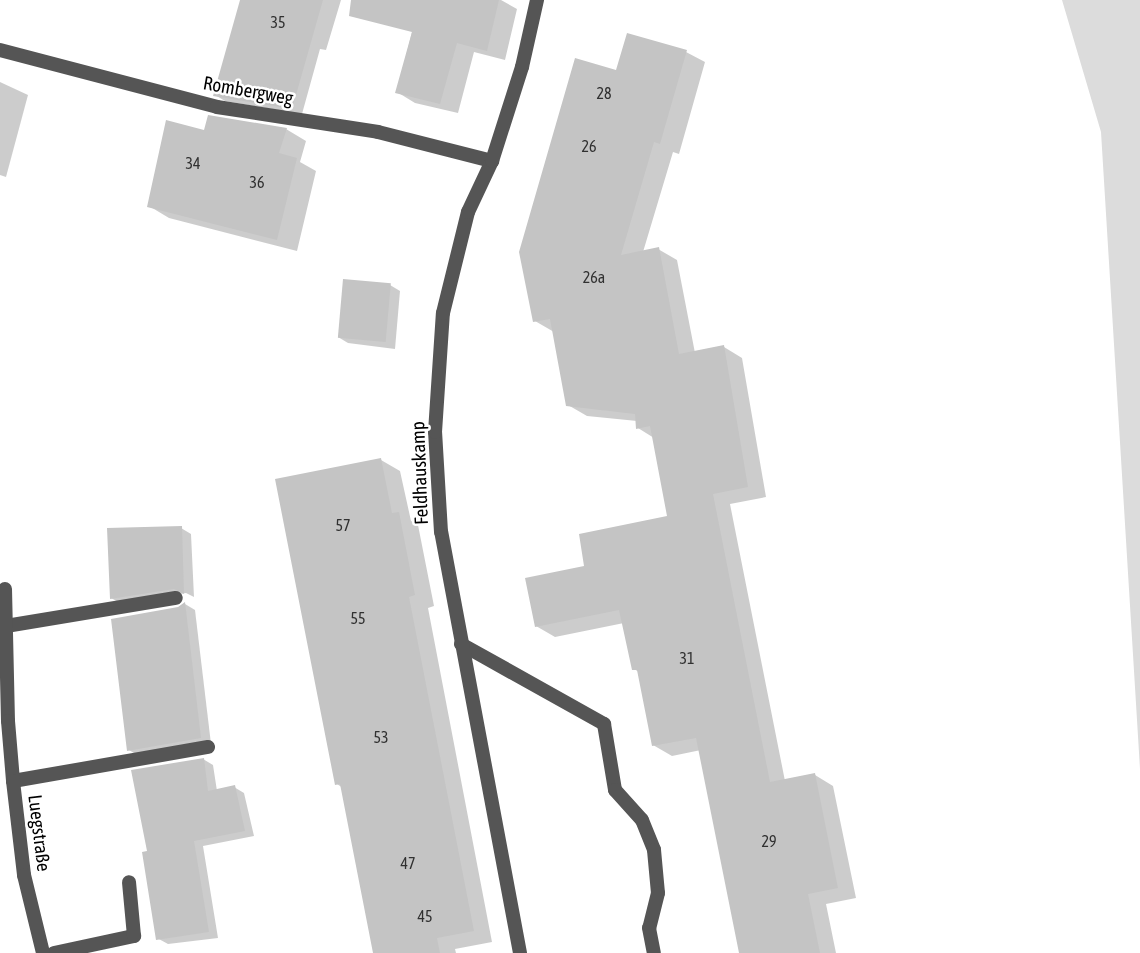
<!DOCTYPE html>
<meta charset="utf-8">
<style>
body{margin:0}
#map{position:relative;width:1140px;height:953px;overflow:hidden;background:#fff;font-family:"Asap Condensed",sans-serif}
div>[style]{position:absolute}
.green>*{inset:0;background:#dcdcdc}
.shadow>*{inset:0;background:#0003}
.building>*{inset:0;background:#c4c4c4;transform-origin:0 0}
.service>*{height:14px;margin:-7px;padding:0 7px;transform-origin:7px;border-radius:7px;background:#555}
.minor>*{height:14px;margin:-7px;padding:0 7px;transform-origin:7px;border-radius:7px;background:#555}
span{translate:-50% -50%;white-space:nowrap;text-align:center;line-height:1.15;-webkit-text-stroke:5px #fff;paint-order:stroke}
.number-label{font-size:16px;color:#313131}
.number-label span{-webkit-text-stroke-width:0}
.street-label{font-size:19px;color:#000}
</style>
<div id="map">
<div class="green">
<div style="clip-path:polygon(1062px 0,1140px 0,1140px 769px,1101px 132px)"></div>
</div>
<div class="shadow">
<div style="clip-path:polygon(241px 0,341px 0,326px 50px,320px 49px,302px 114px,225px 101px,215px 95px)"></div>
<div style="clip-path:polygon(420px 0,501px 0,517px 9px,505px 60px,474px 52px,458px 113px,415px 103px,397px 92px)"></div>
<div style="clip-path:polygon(686px 52px,705px 62px,679px 154px,673px 152px,643px 252px,658px 249px,677px 260px,695px 353px,724px 347px,742px 358px,766px 497px,730px 504px,785px 781px,815px 775px,833px 786px,856px 898px,826px 904px,836px 953px,740px 953px,701px 750px,672px 756px,653px 745px,639px 672px,634px 669px,624px 623px,555px 637px,536px 626px,586px 567px,669px 517px,654px 438px,638px 428px,637px 421px,587px 416px,568px 405px,554px 332px,535px 321px,617px 72px)"></div>
<div style="clip-path:polygon(0 82px,28px 95px,6px 177px,0 175px)"></div>
<div style="clip-path:polygon(286px 129px,306px 141px,300px 162px,316px 171px,297px 251px,169px 218px,149px 206px,205px 132px)"></div>
<div style="clip-path:polygon(390px 285px,400px 291px,395px 349px,348px 343px,338px 337px)"></div>
<div style="clip-path:polygon(381px 460px,400px 471px,411px 521px,418px 525px,434px 606px,428px 608px,492px 942px,455px 949px,456px 953px,374px 953px,343px 788px,337px 784px)"></div>
<div style="clip-path:polygon(181px 528px,191px 534px,194px 597px,186px 593px,122px 604px,111px 598px)"></div>
<div style="clip-path:polygon(185px 604px,195px 610px,211px 744px,139px 756px,129px 750px,178px 609px)"></div>
<div style="clip-path:polygon(203px 759px,213px 765px,217px 791px,234px 787px,244px 793px,254px 836px,203px 846px,218px 938px,168px 944px,157px 938px,149px 853px)"></div>
</div>
<div class="building">
<div style="clip-path:polygon(240px 0,323px 0,292px 109px,213px 96px)"></div>
<div style="clip-path:polygon(351px 0,499px 0,487px 51px,457px 43px,440px 104px,395px 93px,412px 32px,349px 16px)"></div>
<div style="clip-path:polygon(627px 33px,687px 50px,660px 144px,654px 142px,621px 255px,659px 247px,679px 354px,724px 345px,748px 487px,713px 494px,770px 782px,815px 773px,838px 888px,808px 894px,820px 953px,739px 953px,696px 738px,652px 746px,637px 670px,632px 670px,619px 610px,535px 627px,525px 578px,584px 566px,579px 534px,667px 516px,650px 426px,636px 429px,635px 414px,566px 406px,550px 319px,533px 322px,519px 252px,575px 58px,616px 70px)"></div>
<div style="clip-path:polygon(208px 115px,287px 128px,279px 153px,297px 158px,277px 240px,147px 207px,166px 120px,204px 130px)"></div>
<div style="left:343px;top:279px;width:48px;height:59px;rotate:5deg"></div>
<div style="clip-path:polygon(381px 458px,392px 513px,399px 512px,415px 595px,409px 597px,474px 931px,437px 938px,440px 953px,373px 953px,340px 784px,335px 785px,275px 479px)"></div>
<div style="clip-path:polygon(182px 526px,184px 594px,174px 589px,110px 599px,107px 528px)"></div>
<div style="clip-path:polygon(185px 602px,201px 738px,127px 751px,111px 619px,178px 607px)"></div>
<div style="clip-path:polygon(204px 758px,208px 791px,235px 785px,245px 831px,194px 841px,209px 932px,156px 940px,142px 852px,147px 851px,131px 770px)"></div>
</div>
<div class="service">
<div style="left:6px;top:626px;width:172px;rotate:-9.4deg"></div>
<div style="left:461px;top:644px;width:164px;rotate:29.2deg"></div>
<div style="left:604px;top:724px;width:67px;rotate:80.5deg"></div>
<div style="left:615px;top:790px;width:40px;rotate:48deg"></div>
<div style="left:642px;top:820px;width:32px;rotate:68deg"></div>
<div style="left:654px;top:850px;width:43px;rotate:84.7deg"></div>
<div style="left:658px;top:893px;width:36px;rotate:104deg"></div>
<div style="left:649px;top:928px;width:25px;rotate:79deg"></div>
<div style="left:13px;top:781px;width:198px;rotate:-9.9deg"></div>
<div style="left:54px;top:953px;width:82px;rotate:-12deg"></div>
<div style="left:134px;top:936px;width:54px;rotate:-95.3deg"></div>
</div>
<div class="minor">
<div style="left:0;top:50px;width:224px;rotate:14.7deg"></div>
<div style="left:217px;top:107px;width:163px;rotate:8.8deg"></div>
<div style="left:378px;top:132px;width:118px;rotate:14.3deg"></div>
<div style="left:5px;top:589px;width:132px;rotate:88.7deg"></div>
<div style="left:8px;top:721px;width:60px;rotate:85.2deg"></div>
<div style="left:13px;top:781px;width:95px;rotate:83.3deg"></div>
<div style="left:24px;top:875px;width:80px;rotate:76.3deg"></div>
<div style="left:520px;top:953px;width:428px;rotate:-100.6deg"></div>
<div style="left:441px;top:532px;width:100px;rotate:-93.4deg"></div>
<div style="left:435px;top:432px;width:119px;rotate:-86.2deg"></div>
<div style="left:443px;top:313px;width:104px;rotate:-76.1deg"></div>
<div style="left:468px;top:212px;width:56px;rotate:-64.8deg"></div>
<div style="left:492px;top:161px;width:99px;rotate:-72.3deg"></div>
<div style="left:522px;top:67px;width:69px;rotate:-77.4deg"></div>
</div>
<div class="number-label">
<span style="left:278px;top:22px">35</span>
<span style="left:604px;top:93px">28</span>
<span style="left:589px;top:146px">26</span>
<span style="left:193px;top:163px">34</span>
<span style="left:257px;top:182px">36</span>
<span style="left:594px;top:277px">26a</span>
<span style="left:343px;top:525px">57</span>
<span style="left:358px;top:618px">55</span>
<span style="left:687px;top:658px">31</span>
<span style="left:381px;top:737px">53</span>
<span style="left:769px;top:841px">29</span>
<span style="left:408px;top:863px">47</span>
<span style="left:425px;top:916px">45</span>
</div>
<div class="street-label">
<span style="left:248px;top:91px;rotate:10deg">Rombergweg</span>
<span style="left:420px;top:473px;rotate:-92deg">Feldhauskamp</span>
<span style="left:39px;top:833px;rotate:83deg">Luegstraße</span>
</div>
</div>
